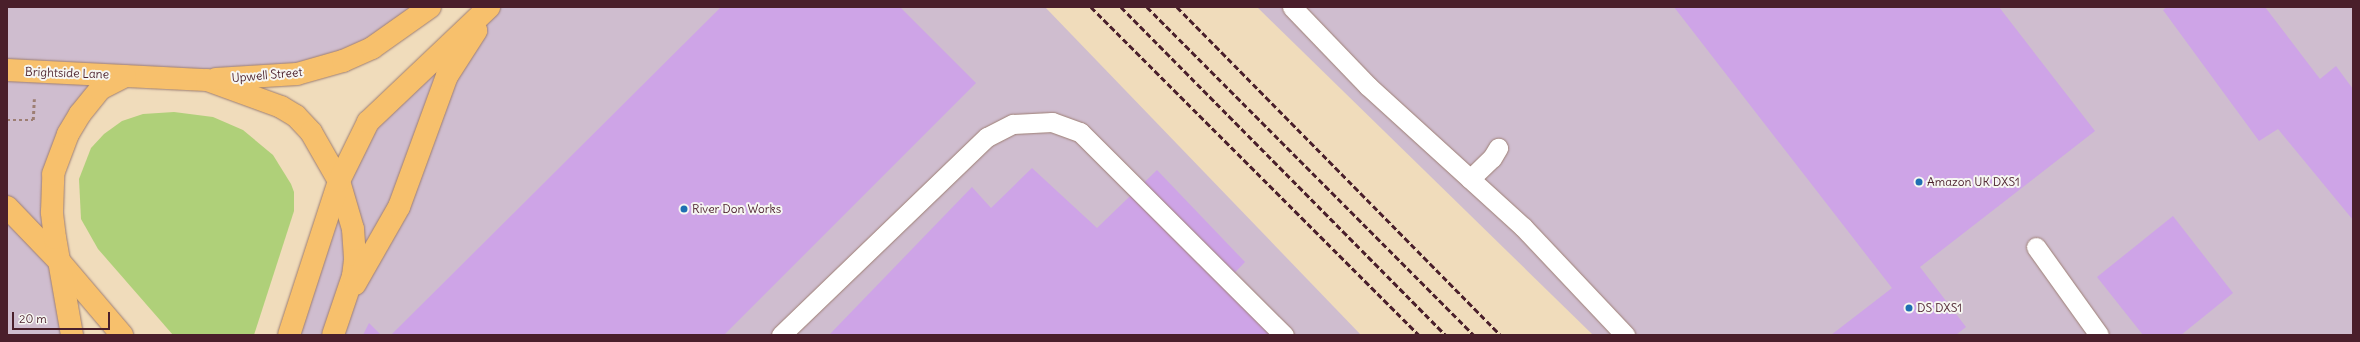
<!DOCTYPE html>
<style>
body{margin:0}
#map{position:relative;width:2360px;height:342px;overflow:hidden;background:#f0dcbb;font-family:Delius,sans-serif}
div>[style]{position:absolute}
.industrial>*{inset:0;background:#cfbdcf}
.green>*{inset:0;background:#afd079}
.building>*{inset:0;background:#cea4e7}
.path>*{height:2.5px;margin-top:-1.25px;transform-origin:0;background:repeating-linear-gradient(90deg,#9d7e73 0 3px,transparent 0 6px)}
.roads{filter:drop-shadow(0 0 1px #9d7e73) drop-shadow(0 0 1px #9d7e73)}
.lane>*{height:19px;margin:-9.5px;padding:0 9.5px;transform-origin:9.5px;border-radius:9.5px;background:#fff}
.primary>*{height:22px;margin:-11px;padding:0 11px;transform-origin:11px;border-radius:11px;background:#f7c06c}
.rail>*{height:3px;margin-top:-1.5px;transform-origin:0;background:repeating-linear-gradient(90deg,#4a1f2b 0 6px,transparent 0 9px)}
.dots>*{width:11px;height:11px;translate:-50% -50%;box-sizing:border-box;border:2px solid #f6f6f2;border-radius:50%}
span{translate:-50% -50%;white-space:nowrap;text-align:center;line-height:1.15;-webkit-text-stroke:4px #f6f6f2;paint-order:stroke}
.street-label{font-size:12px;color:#4a1f2b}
.poi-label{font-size:12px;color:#4a1f2b}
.left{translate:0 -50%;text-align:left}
.frame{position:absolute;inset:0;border:8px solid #4a1f2b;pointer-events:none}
.scale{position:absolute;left:12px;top:312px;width:98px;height:18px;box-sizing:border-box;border:2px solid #4a1f2b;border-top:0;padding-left:5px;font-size:12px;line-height:14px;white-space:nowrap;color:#4a1f2b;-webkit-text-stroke:3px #f6f6f2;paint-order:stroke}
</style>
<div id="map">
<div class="industrial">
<div style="clip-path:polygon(7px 7px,430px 7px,354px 57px,100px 89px,57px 160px,72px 335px,7px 335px)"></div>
<div style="clip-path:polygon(489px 7px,1045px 7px,1361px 335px,289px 335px,368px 122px)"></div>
<div style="clip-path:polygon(1257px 7px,2353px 7px,2353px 335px,1593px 335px)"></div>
</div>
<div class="green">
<div style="clip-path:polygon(174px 112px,213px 117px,243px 130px,273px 155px,291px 184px,294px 192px,294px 211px,254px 335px,173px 335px,98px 249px,81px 219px,79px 179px,91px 148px,104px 134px,122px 121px,143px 114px)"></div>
</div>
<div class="building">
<div style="clip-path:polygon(721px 7px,900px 7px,976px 83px,724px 335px,391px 335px)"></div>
<div style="clip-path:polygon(1674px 7px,1999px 7px,2095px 131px,1920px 267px,1966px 327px,1956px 335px,1831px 335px,1892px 288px)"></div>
<div style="clip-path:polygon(2167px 7px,2265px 7px,2320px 79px,2336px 66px,2353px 89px,2353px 220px,2278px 129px,2259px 141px,2163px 10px)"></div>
<div style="clip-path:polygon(1032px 168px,1097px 228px,1157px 170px,1245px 262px,1222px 286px,1274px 335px,829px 335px,972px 187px,991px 208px)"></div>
<div style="clip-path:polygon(2173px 216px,2233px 293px,2181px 335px,2143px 335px,2097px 277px)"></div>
<div style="clip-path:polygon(369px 323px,381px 335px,363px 335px)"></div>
</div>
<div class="path">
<div style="left:7px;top:120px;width:26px"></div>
<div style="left:33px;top:120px;width:21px;rotate:-87deg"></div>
</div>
<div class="roads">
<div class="lane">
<div style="left:1292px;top:7px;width:110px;rotate:46.1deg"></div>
<div style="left:1368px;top:86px;width:210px;rotate:42.3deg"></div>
<div style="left:1523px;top:227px;width:149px;rotate:46.6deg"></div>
<div style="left:1470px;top:179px;width:30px;rotate:-44deg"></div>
<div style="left:1492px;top:158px;width:12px;rotate:-59deg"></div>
<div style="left:2036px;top:247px;width:108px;rotate:54.4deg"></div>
<div style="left:781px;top:335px;width:286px;rotate:-43.9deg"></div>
<div style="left:987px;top:137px;width:29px;rotate:-27deg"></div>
<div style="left:1013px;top:124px;width:39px;rotate:-3deg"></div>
<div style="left:1052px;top:122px;width:30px;rotate:20deg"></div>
<div style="left:1080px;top:132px;width:288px;rotate:44.9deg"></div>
</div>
<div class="primary">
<div style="left:7px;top:70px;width:200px;rotate:2.9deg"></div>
<div style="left:207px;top:80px;width:79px;rotate:20deg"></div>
<div style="left:281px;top:107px;width:17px;rotate:31deg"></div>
<div style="left:296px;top:116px;width:22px;rotate:47deg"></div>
<div style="left:311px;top:132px;width:56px;rotate:60.3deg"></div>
<div style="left:339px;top:181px;width:50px;rotate:73.7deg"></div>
<div style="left:353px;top:229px;width:31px;rotate:86deg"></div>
<div style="left:355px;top:260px;width:16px;rotate:97deg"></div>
<div style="left:353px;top:276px;width:62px;rotate:108.7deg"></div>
<div style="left:216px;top:79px;width:81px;rotate:-3.5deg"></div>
<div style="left:297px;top:74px;width:48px;rotate:-15.8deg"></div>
<div style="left:343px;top:61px;width:32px;rotate:-24deg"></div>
<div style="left:372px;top:48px;width:71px;rotate:-35.3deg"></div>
<div style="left:7px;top:207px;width:76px;rotate:46.1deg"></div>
<div style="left:60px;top:262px;width:96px;rotate:49.7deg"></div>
<div style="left:355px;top:284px;width:89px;rotate:-60.3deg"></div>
<div style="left:399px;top:207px;width:140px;rotate:-69.9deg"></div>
<div style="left:447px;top:76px;width:54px;rotate:-57.2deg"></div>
<div style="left:72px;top:335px;width:98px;rotate:-99.9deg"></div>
<div style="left:55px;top:238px;width:26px;rotate:-97deg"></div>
<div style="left:52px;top:212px;width:38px;rotate:-88deg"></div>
<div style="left:53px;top:174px;width:43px;rotate:-69.4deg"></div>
<div style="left:68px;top:134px;width:23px;rotate:-59deg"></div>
<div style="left:80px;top:114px;width:32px;rotate:-51deg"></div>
<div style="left:100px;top:89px;width:28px;rotate:-27deg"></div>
<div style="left:289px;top:335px;width:162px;rotate:-72deg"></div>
<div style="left:339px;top:181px;width:66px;rotate:-63.8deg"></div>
<div style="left:368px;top:122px;width:167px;rotate:-43.5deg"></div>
</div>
</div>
<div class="rail">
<div style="left:1091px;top:7px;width:464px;rotate:45deg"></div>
<div style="left:1121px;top:7px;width:462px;rotate:45.3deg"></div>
<div style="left:1147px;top:7px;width:463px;rotate:45.1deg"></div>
<div style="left:1177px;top:7px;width:460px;rotate:45.4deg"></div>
</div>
<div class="dots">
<div style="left:1919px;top:182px;background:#1f6fb2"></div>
<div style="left:684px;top:209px;background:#1f6fb2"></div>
<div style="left:1909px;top:308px;background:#1f6fb2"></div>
</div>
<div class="street-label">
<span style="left:67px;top:73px;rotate:2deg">Brightside Lane</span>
<span style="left:267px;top:75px;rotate:-5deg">Upwell Street</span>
</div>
<div class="poi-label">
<span class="left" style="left:1927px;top:182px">Amazon UK DXS1</span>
<span class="left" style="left:692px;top:209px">River Don Works</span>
<span class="left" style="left:1917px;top:308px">DS DXS1</span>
</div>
<div class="frame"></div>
<div class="scale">20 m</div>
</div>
